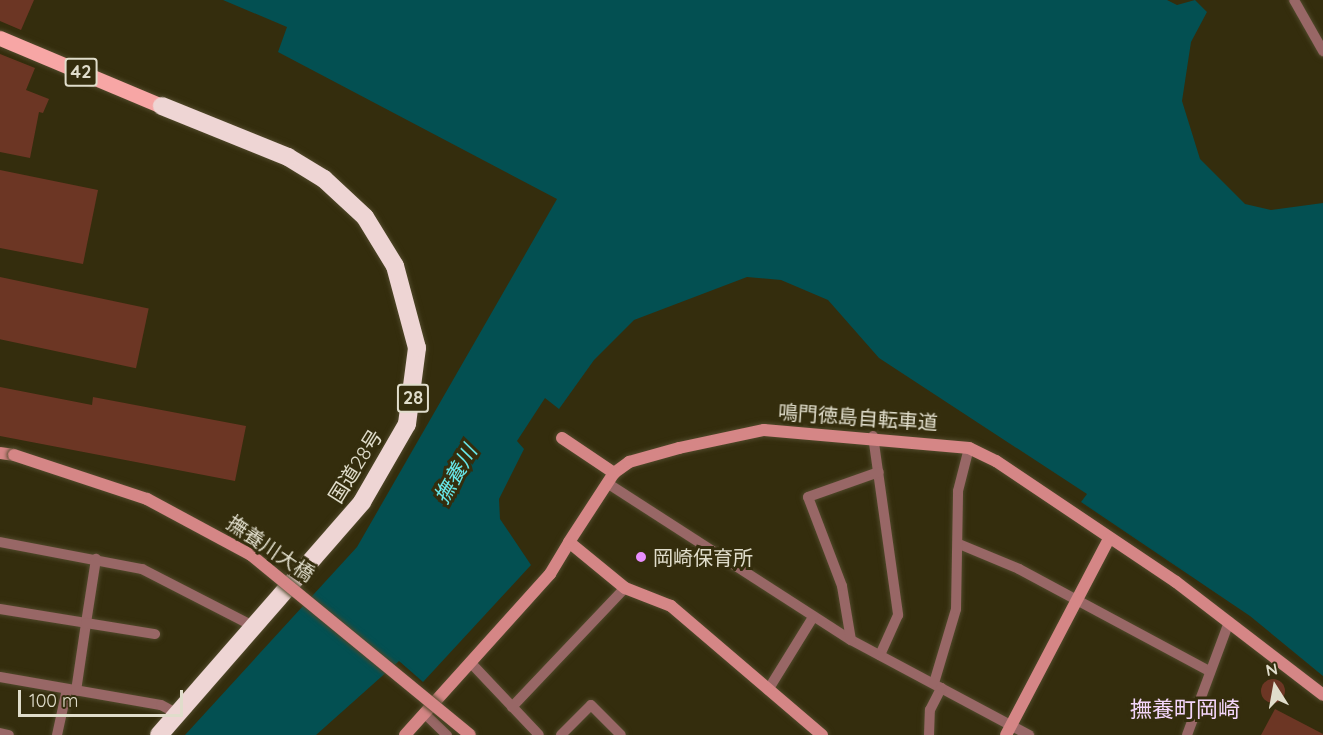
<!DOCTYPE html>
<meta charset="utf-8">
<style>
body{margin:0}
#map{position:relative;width:1323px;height:735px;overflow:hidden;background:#342d0d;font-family:Quicksand,"Noto Sans JP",sans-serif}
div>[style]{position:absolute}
.water>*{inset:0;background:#035052}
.building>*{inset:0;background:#6c3624;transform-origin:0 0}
.round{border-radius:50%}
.roads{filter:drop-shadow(0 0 2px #50492b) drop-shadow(0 0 2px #50492b)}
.street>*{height:10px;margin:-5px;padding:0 5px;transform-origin:5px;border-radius:5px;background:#986766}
.secondary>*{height:12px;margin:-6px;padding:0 6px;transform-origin:6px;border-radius:6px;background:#d58686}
.primary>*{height:15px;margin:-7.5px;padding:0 7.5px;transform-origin:7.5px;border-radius:7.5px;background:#f7a6a5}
.highway>*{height:18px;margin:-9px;padding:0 9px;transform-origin:9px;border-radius:9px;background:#eed5d4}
.bridges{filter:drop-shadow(0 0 2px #50492b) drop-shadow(0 0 2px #50492b)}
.secondary-bridge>*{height:12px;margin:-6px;padding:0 6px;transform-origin:6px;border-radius:6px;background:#d58686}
.dots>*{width:16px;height:16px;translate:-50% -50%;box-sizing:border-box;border:3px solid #342d0d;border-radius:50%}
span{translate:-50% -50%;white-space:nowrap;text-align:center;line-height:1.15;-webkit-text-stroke:6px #342d0d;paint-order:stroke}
.shield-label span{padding:2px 4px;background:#342d0d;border:2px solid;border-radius:4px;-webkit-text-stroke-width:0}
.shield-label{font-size:18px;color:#e0ddcb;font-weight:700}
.street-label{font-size:20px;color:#e0ddcb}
.poi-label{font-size:20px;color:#e0ddcb}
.left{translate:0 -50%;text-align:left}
.water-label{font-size:21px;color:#67e6e9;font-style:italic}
.quarter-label{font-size:22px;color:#f4d6fb}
.north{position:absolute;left:1245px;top:657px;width:60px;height:60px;-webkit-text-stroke:4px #342d0d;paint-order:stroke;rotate:349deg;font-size:16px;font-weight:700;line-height:24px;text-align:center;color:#e0ddcb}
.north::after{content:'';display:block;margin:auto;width:21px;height:27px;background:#e0ddcb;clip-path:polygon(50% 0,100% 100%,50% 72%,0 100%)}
.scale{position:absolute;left:18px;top:690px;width:165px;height:27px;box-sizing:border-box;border:3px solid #e0ddcb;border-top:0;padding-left:8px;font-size:18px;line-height:21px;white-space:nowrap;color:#e0ddcb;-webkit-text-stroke:4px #342d0d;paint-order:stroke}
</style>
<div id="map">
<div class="water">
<div style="clip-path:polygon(223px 0,1167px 0,1177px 5px,1195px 0,1207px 12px,1191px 42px,1182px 101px,1200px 159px,1245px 204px,1271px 210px,1323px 203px,1323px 676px,1250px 616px,1081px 502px,1087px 494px,879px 358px,828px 300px,781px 280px,747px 277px,634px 320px,594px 360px,559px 409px,545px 398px,517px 441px,524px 449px,499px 499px,500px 519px,531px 565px,423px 682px,399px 661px,316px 735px,185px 735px,357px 547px,557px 199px,278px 52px,287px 27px)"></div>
</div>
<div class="building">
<div style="clip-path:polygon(0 0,34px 0,21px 30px,0 21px)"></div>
<div style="clip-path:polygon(0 54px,35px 68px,26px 90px,49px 99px,43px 113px,39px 112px,30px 158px,0 152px)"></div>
<div style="clip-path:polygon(0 170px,98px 190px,83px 264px,0 248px)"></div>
<div style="left:0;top:277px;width:152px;height:61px;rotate:12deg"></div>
<div style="clip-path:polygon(0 387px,92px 405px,93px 397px,246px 426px,235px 481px,0 436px)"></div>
<div class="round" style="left:1261px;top:679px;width:24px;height:24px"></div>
<div style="clip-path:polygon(1275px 709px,1323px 734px,1323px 735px,1261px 735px)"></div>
</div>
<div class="roads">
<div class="street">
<div style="left:1294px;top:0;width:59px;rotate:60.4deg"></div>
<div style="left:873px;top:436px;width:181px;rotate:82deg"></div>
<div style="left:898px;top:615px;width:44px;rotate:114.2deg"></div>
<div style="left:607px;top:483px;width:290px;rotate:32.8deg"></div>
<div style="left:851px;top:640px;width:202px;rotate:28.1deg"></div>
<div style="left:0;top:542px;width:145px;rotate:10.8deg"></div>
<div style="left:142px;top:569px;width:127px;rotate:27.2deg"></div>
<div style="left:959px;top:544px;width:65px;rotate:22.6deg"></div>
<div style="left:1019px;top:569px;width:216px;rotate:28.2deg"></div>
<div style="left:0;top:609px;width:87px;rotate:9.2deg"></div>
<div style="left:86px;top:623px;width:65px;rotate:-81.1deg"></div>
<div style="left:851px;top:640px;width:55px;rotate:-99.5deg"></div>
<div style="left:842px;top:586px;width:95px;rotate:-110.9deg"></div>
<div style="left:808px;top:497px;width:75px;rotate:-19.4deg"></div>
<div style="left:470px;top:662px;width:100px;rotate:46.6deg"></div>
<div style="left:0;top:677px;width:163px;rotate:9.9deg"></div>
<div style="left:161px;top:705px;width:19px;rotate:28deg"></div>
<div style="left:934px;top:683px;width:77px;rotate:-73.4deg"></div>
<div style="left:956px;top:609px;width:118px;rotate:-89deg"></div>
<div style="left:958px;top:491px;width:44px;rotate:-75.7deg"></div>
<div style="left:768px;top:690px;width:86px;rotate:-58.3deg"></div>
<div style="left:76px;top:691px;width:69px;rotate:-81.6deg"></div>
<div style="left:86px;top:623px;width:70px;rotate:9.1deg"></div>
<div style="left:512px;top:707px;width:164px;rotate:-46.5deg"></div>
<div style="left:424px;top:713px;width:32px;rotate:44deg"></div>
<div style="left:0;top:733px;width:9px;rotate:13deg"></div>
<div style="left:57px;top:735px;width:47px;rotate:-77.7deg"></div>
<div style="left:561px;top:735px;width:42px;rotate:-45deg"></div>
<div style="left:591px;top:705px;width:42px;rotate:45deg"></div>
<div style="left:929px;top:735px;width:25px;rotate:-88deg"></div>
<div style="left:930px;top:710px;width:25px;rotate:-63deg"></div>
<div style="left:1187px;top:735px;width:121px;rotate:-69.6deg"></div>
</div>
<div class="secondary">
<div style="left:562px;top:438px;width:63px;rotate:33.9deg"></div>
<div style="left:0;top:453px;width:14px;rotate:8deg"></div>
<div style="left:405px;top:735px;width:217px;rotate:-48deg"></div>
<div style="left:550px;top:574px;width:37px;rotate:-59deg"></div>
<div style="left:822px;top:735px;width:199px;rotate:-139.5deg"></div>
<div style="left:671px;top:606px;width:49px;rotate:-158.6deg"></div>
<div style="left:625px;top:588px;width:72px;rotate:-140.6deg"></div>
<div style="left:569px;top:542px;width:82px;rotate:-56.9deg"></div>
<div style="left:614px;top:473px;width:19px;rotate:-36deg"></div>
<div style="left:629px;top:462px;width:52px;rotate:-15.6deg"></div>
<div style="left:679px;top:448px;width:87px;rotate:-12deg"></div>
<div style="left:764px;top:430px;width:206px;rotate:5deg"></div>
<div style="left:969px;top:448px;width:30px;rotate:26deg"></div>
<div style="left:996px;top:461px;width:217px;rotate:33.9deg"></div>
<div style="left:1176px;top:582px;width:185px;rotate:37.5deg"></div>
<div style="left:1006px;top:735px;width:221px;rotate:-62.3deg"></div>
</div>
<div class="primary">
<div style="left:0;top:38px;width:176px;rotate:22.8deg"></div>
</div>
<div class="highway">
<div style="left:159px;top:735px;width:309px;rotate:-48.9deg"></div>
<div style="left:362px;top:502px;width:90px;rotate:-60deg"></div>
<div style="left:407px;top:424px;width:77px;rotate:-82.5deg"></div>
<div style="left:417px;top:348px;width:85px;rotate:-105deg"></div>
<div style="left:395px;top:266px;width:57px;rotate:-121.5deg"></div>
<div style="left:365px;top:217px;width:56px;rotate:-137.2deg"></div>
<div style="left:324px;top:179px;width:42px;rotate:-148.6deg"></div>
<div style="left:288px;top:157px;width:136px;rotate:-158deg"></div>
</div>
</div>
<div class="bridges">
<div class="secondary-bridge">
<div style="left:14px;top:455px;width:140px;rotate:18.3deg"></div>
<div style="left:147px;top:499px;width:118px;rotate:28.3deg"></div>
<div style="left:251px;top:555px;width:283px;rotate:39.4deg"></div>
</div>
</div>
<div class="dots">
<div style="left:641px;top:557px;background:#e98efe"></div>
</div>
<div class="shield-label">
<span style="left:81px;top:72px">42</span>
<span style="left:413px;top:398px">28</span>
</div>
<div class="street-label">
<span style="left:858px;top:417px;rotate:4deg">鳴門徳島自転車道</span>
<span style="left:355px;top:466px;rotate:-58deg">国道28号</span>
<span style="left:271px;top:548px;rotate:34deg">撫養川大橋</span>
</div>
<div class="poi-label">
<span class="left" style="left:653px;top:557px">岡崎保育所</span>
</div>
<div class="water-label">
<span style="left:455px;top:474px;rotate:-60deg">撫養川</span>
</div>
<div class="quarter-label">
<span style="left:1185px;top:710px">撫養町岡崎</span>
</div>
<div class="north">N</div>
<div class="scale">100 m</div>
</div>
